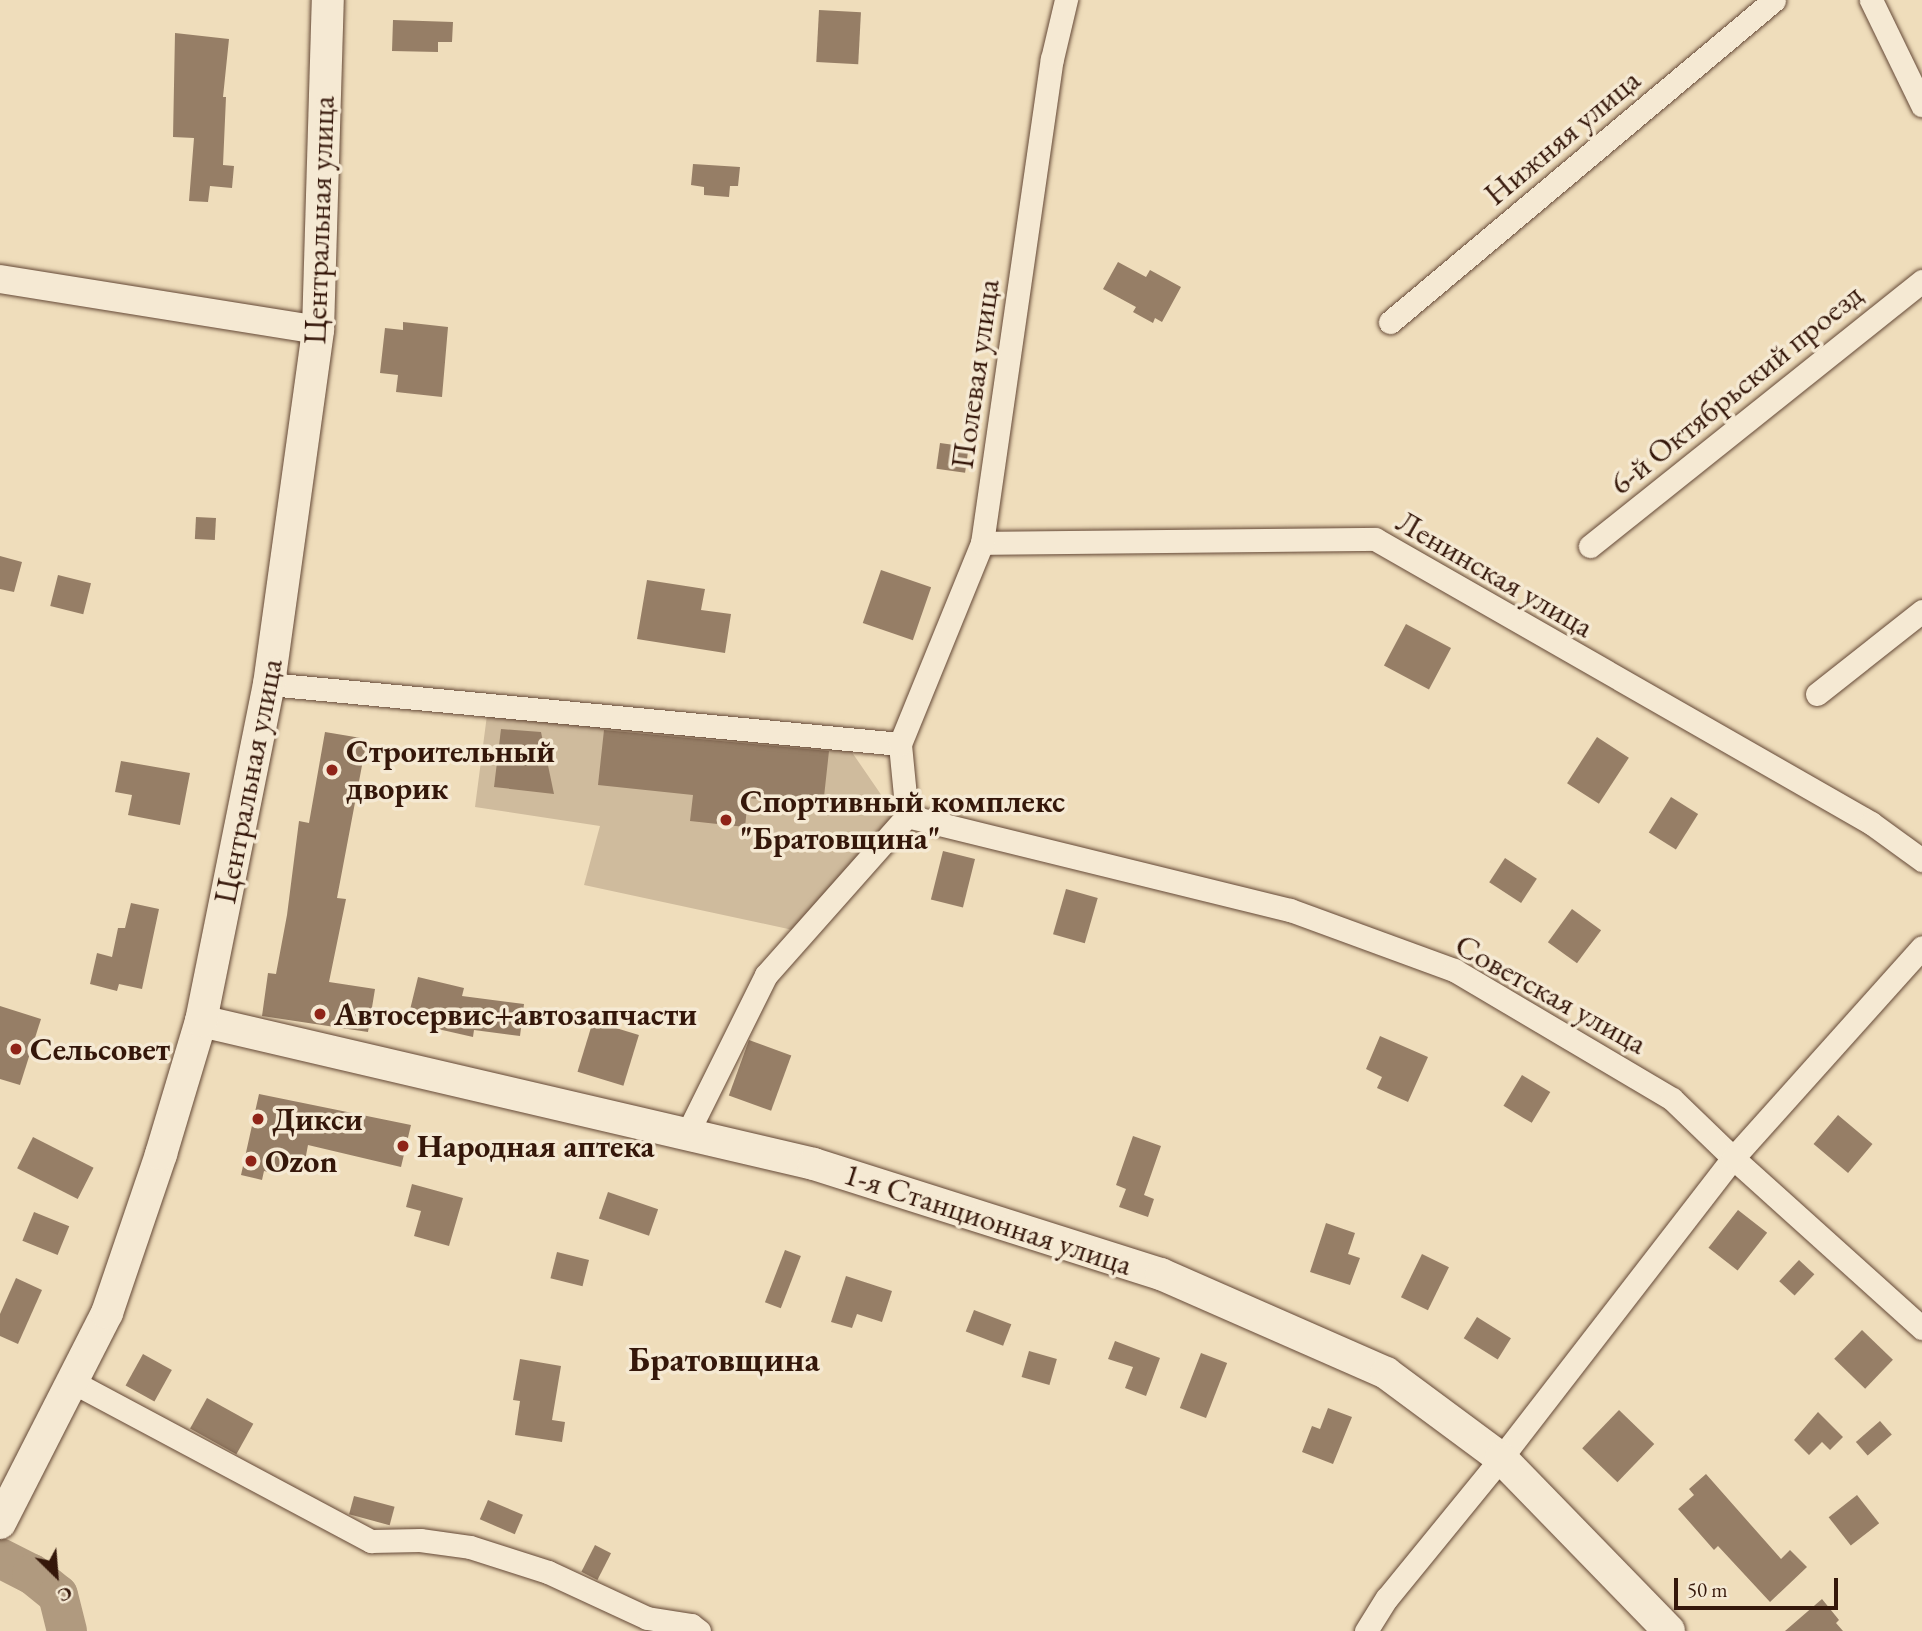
<!DOCTYPE html>
<meta charset="utf-8">
<style>
body{margin:0}
#map{position:relative;width:1922px;height:1631px;overflow:hidden;background:#efddbb;font-family:"EB Garamond",serif}
div>[style]{position:absolute}
.green>*{inset:0;background:#cfbb9d}
.river>*{height:40px;margin:-20px;padding:0 20px;transform-origin:20px;border-radius:20px;background:#b09a7f}
.building>*{inset:0;background:#967e66;transform-origin:0 0}
.roads{filter:drop-shadow(0 0 2px #644836) drop-shadow(0 0 2px #644836)}
.minor>*{height:23px;margin:-11.5px;padding:0 11.5px;transform-origin:11.5px;border-radius:11.5px;background:#f5e9d3}
.tertiary>*{height:28px;margin:-14px;padding:0 14px;transform-origin:14px;border-radius:14px;background:#f5e9d3}
.secondary>*{height:32px;margin:-16px;padding:0 16px;transform-origin:16px;border-radius:16px;background:#f5e9d3}
.dots>*{width:19px;height:19px;translate:-50% -50%;box-sizing:border-box;border:4px solid #f5e9d3;border-radius:50%}
span{translate:-50% -50%;white-space:nowrap;text-align:center;line-height:1.15;-webkit-text-stroke:7px #f5e9d3;paint-order:stroke}
.street-label{font-size:32px;color:#35170a}
.poi-label{font-size:32px;color:#35170a;font-weight:700}
.left{translate:0 -50%;text-align:left}
.quarter-label{font-size:35px;color:#35170a;font-weight:700}
.north{position:absolute;left:21px;top:1540px;width:70px;height:70px;-webkit-text-stroke:5px #f5e9d3;paint-order:stroke;rotate:155deg;font-size:19px;font-weight:700;line-height:28px;text-align:center;color:#35170a}
.north::after{content:'';display:block;margin:auto;width:24px;height:32px;background:#35170a;clip-path:polygon(50% 0,100% 100%,50% 72%,0 100%)}
.scale{position:absolute;left:1674px;top:1578px;width:164px;height:32px;box-sizing:border-box;border:4px solid #35170a;border-top:0;padding-left:9px;font-size:21px;line-height:24px;white-space:nowrap;color:#35170a;-webkit-text-stroke:5px #f5e9d3;paint-order:stroke}
</style>
<div id="map">
<div class="green">
<div style="clip-path:polygon(487px 715px,847px 745px,895px 815px,793px 930px,584px 885px,600px 826px,475px 807px)"></div>
</div>
<div class="river">
<div style="left:0;top:1558px;width:36px;rotate:27deg"></div>
<div style="left:32px;top:1574px;width:33px;rotate:39deg"></div>
<div style="left:58px;top:1595px;width:37px;rotate:76deg"></div>
</div>
<div class="building">
<div style="left:819px;top:10px;width:42px;height:52px;rotate:3deg"></div>
<div style="clip-path:polygon(393px 20px,453px 22px,452px 42px,438px 42px,438px 52px,392px 51px)"></div>
<div style="clip-path:polygon(175px 33px,229px 39px,223px 97px,226px 97px,223px 165px,234px 166px,232px 188px,210px 186px,208px 202px,189px 201px,194px 138px,173px 137px)"></div>
<div style="clip-path:polygon(693px 164px,740px 167px,738px 186px,730px 186px,729px 197px,704px 195px,704px 187px,691px 185px)"></div>
<div style="clip-path:polygon(1118px 262px,1146px 277px,1150px 270px,1181px 287px,1162px 322px,1155px 318px,1153px 323px,1133px 312px,1136px 307px,1103px 289px)"></div>
<div style="clip-path:polygon(403px 322px,448px 327px,442px 397px,396px 392px,398px 375px,380px 373px,385px 328px,403px 330px)"></div>
<div style="left:940px;top:443px;width:29px;height:26px;rotate:8deg"></div>
<div style="left:196px;top:517px;width:20px;height:22px;rotate:3deg"></div>
<div style="clip-path:polygon(0 556px,22px 562px,14px 592px,0 589px)"></div>
<div style="left:881px;top:570px;width:53px;height:56px;rotate:19deg"></div>
<div style="left:58px;top:575px;width:34px;height:32px;rotate:14deg"></div>
<div style="clip-path:polygon(647px 580px,705px 589px,701px 610px,731px 614px,725px 653px,637px 639px)"></div>
<div style="left:1406px;top:624px;width:51px;height:47px;rotate:28deg"></div>
<div style="clip-path:polygon(501px 729px,541px 732px,554px 794px,494px 787px)"></div>
<div style="clip-path:polygon(604px 730px,829px 751px,823px 806px,748px 798px,745px 827px,690px 821px,693px 795px,598px 785px)"></div>
<div style="clip-path:polygon(325px 732px,367px 739px,337px 898px,346px 899px,329px 982px,375px 989px,368px 1032px,262px 1016px,268px 973px,276px 974px,287px 915px,299px 821px,309px 823px)"></div>
<div style="left:1597px;top:737px;width:38px;height:55px;rotate:33deg"></div>
<div style="clip-path:polygon(121px 761px,190px 773px,180px 825px,128px 815px,132px 795px,115px 792px)"></div>
<div style="left:1671px;top:797px;width:32px;height:42px;rotate:32deg"></div>
<div style="left:943px;top:851px;width:33px;height:50px;rotate:14deg"></div>
<div style="left:1505px;top:858px;width:38px;height:29px;rotate:33deg"></div>
<div style="left:1066px;top:889px;width:33px;height:47px;rotate:16deg"></div>
<div style="clip-path:polygon(131px 903px,159px 909px,142px 989px,119px 984px,117px 991px,90px 984px,97px 953px,112px 957px,118px 928px,125px 928px)"></div>
<div style="left:1572px;top:909px;width:36px;height:41px;rotate:36deg"></div>
<div style="clip-path:polygon(418px 977px,464px 988px,462px 996px,524px 1004px,520px 1036px,474px 1030px,473px 1037px,407px 1022px)"></div>
<div style="clip-path:polygon(0 1006px,41px 1019px,20px 1085px,0 1079px)"></div>
<div style="left:593px;top:1021px;width:48px;height:53px;rotate:17deg"></div>
<div style="clip-path:polygon(1380px 1036px,1428px 1057px,1408px 1102px,1377px 1088px,1382px 1077px,1366px 1069px)"></div>
<div style="left:749px;top:1040px;width:45px;height:59px;rotate:20deg"></div>
<div style="left:1522px;top:1075px;width:33px;height:36px;rotate:31deg"></div>
<div style="clip-path:polygon(259px 1094px,411px 1125px,401px 1167px,308px 1145px,304px 1166px,281px 1161px,278px 1174px,264px 1171px,262px 1180px,241px 1175px)"></div>
<div style="left:1838px;top:1115px;width:45px;height:38px;rotate:40deg"></div>
<div style="clip-path:polygon(1133px 1136px,1161px 1146px,1144px 1195px,1154px 1199px,1148px 1217px,1119px 1207px,1126px 1189px,1116px 1185px)"></div>
<div style="left:33px;top:1137px;width:68px;height:35px;rotate:27deg"></div>
<div style="clip-path:polygon(412px 1184px,463px 1198px,449px 1246px,414px 1236px,421px 1211px,406px 1207px)"></div>
<div style="left:608px;top:1192px;width:53px;height:28px;rotate:19deg"></div>
<div style="left:1738px;top:1210px;width:37px;height:48px;rotate:38deg"></div>
<div style="left:34px;top:1212px;width:38px;height:31px;rotate:22deg"></div>
<div style="clip-path:polygon(1326px 1223px,1355px 1233px,1348px 1254px,1360px 1258px,1350px 1285px,1310px 1272px)"></div>
<div style="left:785px;top:1250px;width:17px;height:56px;rotate:21deg"></div>
<div style="left:557px;top:1252px;width:33px;height:27px;rotate:14deg"></div>
<div style="left:1422px;top:1254px;width:30px;height:48px;rotate:26deg"></div>
<div style="left:1799px;top:1260px;width:21px;height:29px;rotate:43deg"></div>
<div style="clip-path:polygon(846px 1276px,892px 1291px,882px 1322px,857px 1314px,852px 1328px,831px 1322px)"></div>
<div style="clip-path:polygon(16px 1278px,42px 1290px,18px 1344px,0 1336px,0 1314px)"></div>
<div style="left:974px;top:1310px;width:40px;height:23px;rotate:21deg"></div>
<div style="left:1477px;top:1317px;width:40px;height:25px;rotate:32deg"></div>
<div style="left:1862px;top:1330px;width:43px;height:40px;rotate:44deg"></div>
<div style="clip-path:polygon(1115px 1341px,1160px 1358px,1146px 1396px,1125px 1388px,1133px 1367px,1108px 1359px)"></div>
<div style="left:1029px;top:1351px;width:29px;height:27px;rotate:16deg"></div>
<div style="left:1201px;top:1353px;width:28px;height:59px;rotate:21deg"></div>
<div style="left:143px;top:1354px;width:33px;height:36px;rotate:29deg"></div>
<div style="clip-path:polygon(520px 1359px,561px 1366px,552px 1420px,565px 1422px,562px 1442px,515px 1435px,520px 1401px,513px 1400px)"></div>
<div style="left:207px;top:1398px;width:53px;height:35px;rotate:29deg"></div>
<div style="clip-path:polygon(1328px 1408px,1352px 1417px,1333px 1464px,1302px 1452px,1312px 1426px,1320px 1429px)"></div>
<div style="left:1619px;top:1410px;width:49px;height:53px;rotate:44deg"></div>
<div style="clip-path:polygon(1818px 1412px,1843px 1437px,1830px 1450px,1822px 1442px,1809px 1455px,1794px 1440px)"></div>
<div style="left:1880px;top:1421px;width:18px;height:32px;rotate:49deg"></div>
<div style="clip-path:polygon(1706px 1474px,1781px 1559px,1790px 1550px,1807px 1567px,1770px 1602px,1718px 1546px,1714px 1550px,1678px 1509px,1694px 1495px,1689px 1489px)"></div>
<div style="left:1857px;top:1495px;width:36px;height:36px;rotate:52deg"></div>
<div style="left:354px;top:1496px;width:42px;height:19px;rotate:15deg"></div>
<div style="left:488px;top:1500px;width:38px;height:21px;rotate:23deg"></div>
<div style="left:595px;top:1545px;width:18px;height:30px;rotate:27deg"></div>
<div style="clip-path:polygon(1822px 1599px,1839px 1620px,1836px 1623px,1843px 1631px,1785px 1631px)"></div>
</div>
<div class="roads">
<div class="minor">
<div style="left:1871px;top:0;width:117px;rotate:64.1deg"></div>
<div style="left:1390px;top:322px;width:501px;rotate:-39.98deg"></div>
<div style="left:982px;top:543px;width:393px;rotate:-0.6deg"></div>
<div style="left:1375px;top:539px;width:572px;rotate:29.79deg"></div>
<div style="left:1871px;top:823px;width:63px;rotate:36deg"></div>
<div style="left:1590px;top:546px;width:425px;rotate:-38.6deg"></div>
<div style="left:269px;top:684px;width:634px;rotate:5.43deg"></div>
<div style="left:1817px;top:694px;width:134px;rotate:-38.3deg"></div>
<div style="left:907px;top:816px;width:394px;rotate:13.8deg"></div>
<div style="left:1290px;top:910px;width:175px;rotate:20.1deg"></div>
<div style="left:1454px;top:970px;width:253px;rotate:30.6deg"></div>
<div style="left:1672px;top:1099px;width:85px;rotate:44deg"></div>
<div style="left:1733px;top:1158px;width:254px;rotate:42deg"></div>
<div style="left:687px;top:1134px;width:178px;rotate:-63.6deg"></div>
<div style="left:766px;top:975px;width:213px;rotate:-48.4deg"></div>
<div style="left:907px;top:816px;width:72px;rotate:-95.6deg"></div>
<div style="left:900px;top:744px;width:217px;rotate:-67.8deg"></div>
<div style="left:982px;top:543px;width:489px;rotate:-81.8deg"></div>
<div style="left:1052px;top:59px;width:61px;rotate:-76.7deg"></div>
<div style="left:71px;top:1381px;width:340px;rotate:28.1deg"></div>
<div style="left:371px;top:1541px;width:49px;rotate:-1.2deg"></div>
<div style="left:420px;top:1540px;width:50px;rotate:8deg"></div>
<div style="left:470px;top:1547px;width:82px;rotate:17.8deg"></div>
<div style="left:548px;top:1572px;width:109px;rotate:24.9deg"></div>
<div style="left:647px;top:1618px;width:45px;rotate:9deg"></div>
<div style="left:691px;top:1625px;width:10px;rotate:37deg"></div>
<div style="left:1366px;top:1631px;width:39px;rotate:-58deg"></div>
<div style="left:1387px;top:1598px;width:181px;rotate:-50.8deg"></div>
<div style="left:1501px;top:1458px;width:379px;rotate:-52.3deg"></div>
<div style="left:1733px;top:1158px;width:283px;rotate:-48.1deg"></div>
</div>
<div class="tertiary">
<div style="left:0;top:279px;width:322px;rotate:9.1deg"></div>
</div>
<div class="secondary">
<div style="left:201px;top:1021px;width:629px;rotate:13.13deg"></div>
<div style="left:814px;top:1164px;width:364px;rotate:17.6deg"></div>
<div style="left:1161px;top:1274px;width:246px;rotate:23.7deg"></div>
<div style="left:1386px;top:1373px;width:143px;rotate:36.5deg"></div>
<div style="left:1501px;top:1458px;width:241px;rotate:45.8deg"></div>
<div style="left:0;top:1523px;width:236px;rotate:-63deg"></div>
<div style="left:107px;top:1313px;width:168px;rotate:-71.2deg"></div>
<div style="left:161px;top:1154px;width:139px;rotate:-73.3deg"></div>
<div style="left:201px;top:1021px;width:344px;rotate:-78.6deg"></div>
<div style="left:269px;top:684px;width:357px;rotate:-82.1deg"></div>
<div style="left:318px;top:330px;width:330px;rotate:-88.3deg"></div>
</div>
</div>
<div class="dots">
<div style="left:332px;top:770px;background:#8f2418"></div>
<div style="left:726px;top:820px;background:#8f2418"></div>
<div style="left:320px;top:1014px;background:#8f2418"></div>
<div style="left:16px;top:1049px;background:#8f2418"></div>
<div style="left:258px;top:1119px;background:#8f2418"></div>
<div style="left:403px;top:1146px;background:#8f2418"></div>
<div style="left:251px;top:1161px;background:#8f2418"></div>
</div>
<div class="street-label">
<span style="left:1562px;top:137px;rotate:-40deg">Нижняя улица</span>
<span style="left:319px;top:220px;rotate:-88deg">Центральная улица</span>
<span style="left:975px;top:374px;rotate:-82deg">Полевая улица</span>
<span style="left:1736px;top:389px;rotate:-39deg">6-й Октябрьский проезд</span>
<span style="left:1495px;top:574px;rotate:30deg">Ленинская улица</span>
<span style="left:248px;top:781px;rotate:-79deg">Центральная улица</span>
<span style="left:1551px;top:994px;rotate:29deg">Советская улица</span>
<span style="left:988px;top:1219px;rotate:18deg">1-я Станционная улица</span>
</div>
<div class="poi-label">
<span class="left" style="left:346px;top:770px">Строительный<br>дворик</span>
<span class="left" style="left:740px;top:820px">Спортивный комплекс<br>"Братовщина"</span>
<span class="left" style="left:334px;top:1014px">Автосервис+автозапчасти</span>
<span class="left" style="left:30px;top:1049px">Сельсовет</span>
<span class="left" style="left:272px;top:1119px">Дикси</span>
<span class="left" style="left:417px;top:1146px">Народная аптека</span>
<span class="left" style="left:265px;top:1161px">Ozon</span>
</div>
<div class="quarter-label">
<span style="left:724px;top:1359px">Братовщина</span>
</div>
<div class="north">С</div>
<div class="scale">50 m</div>
</div>
